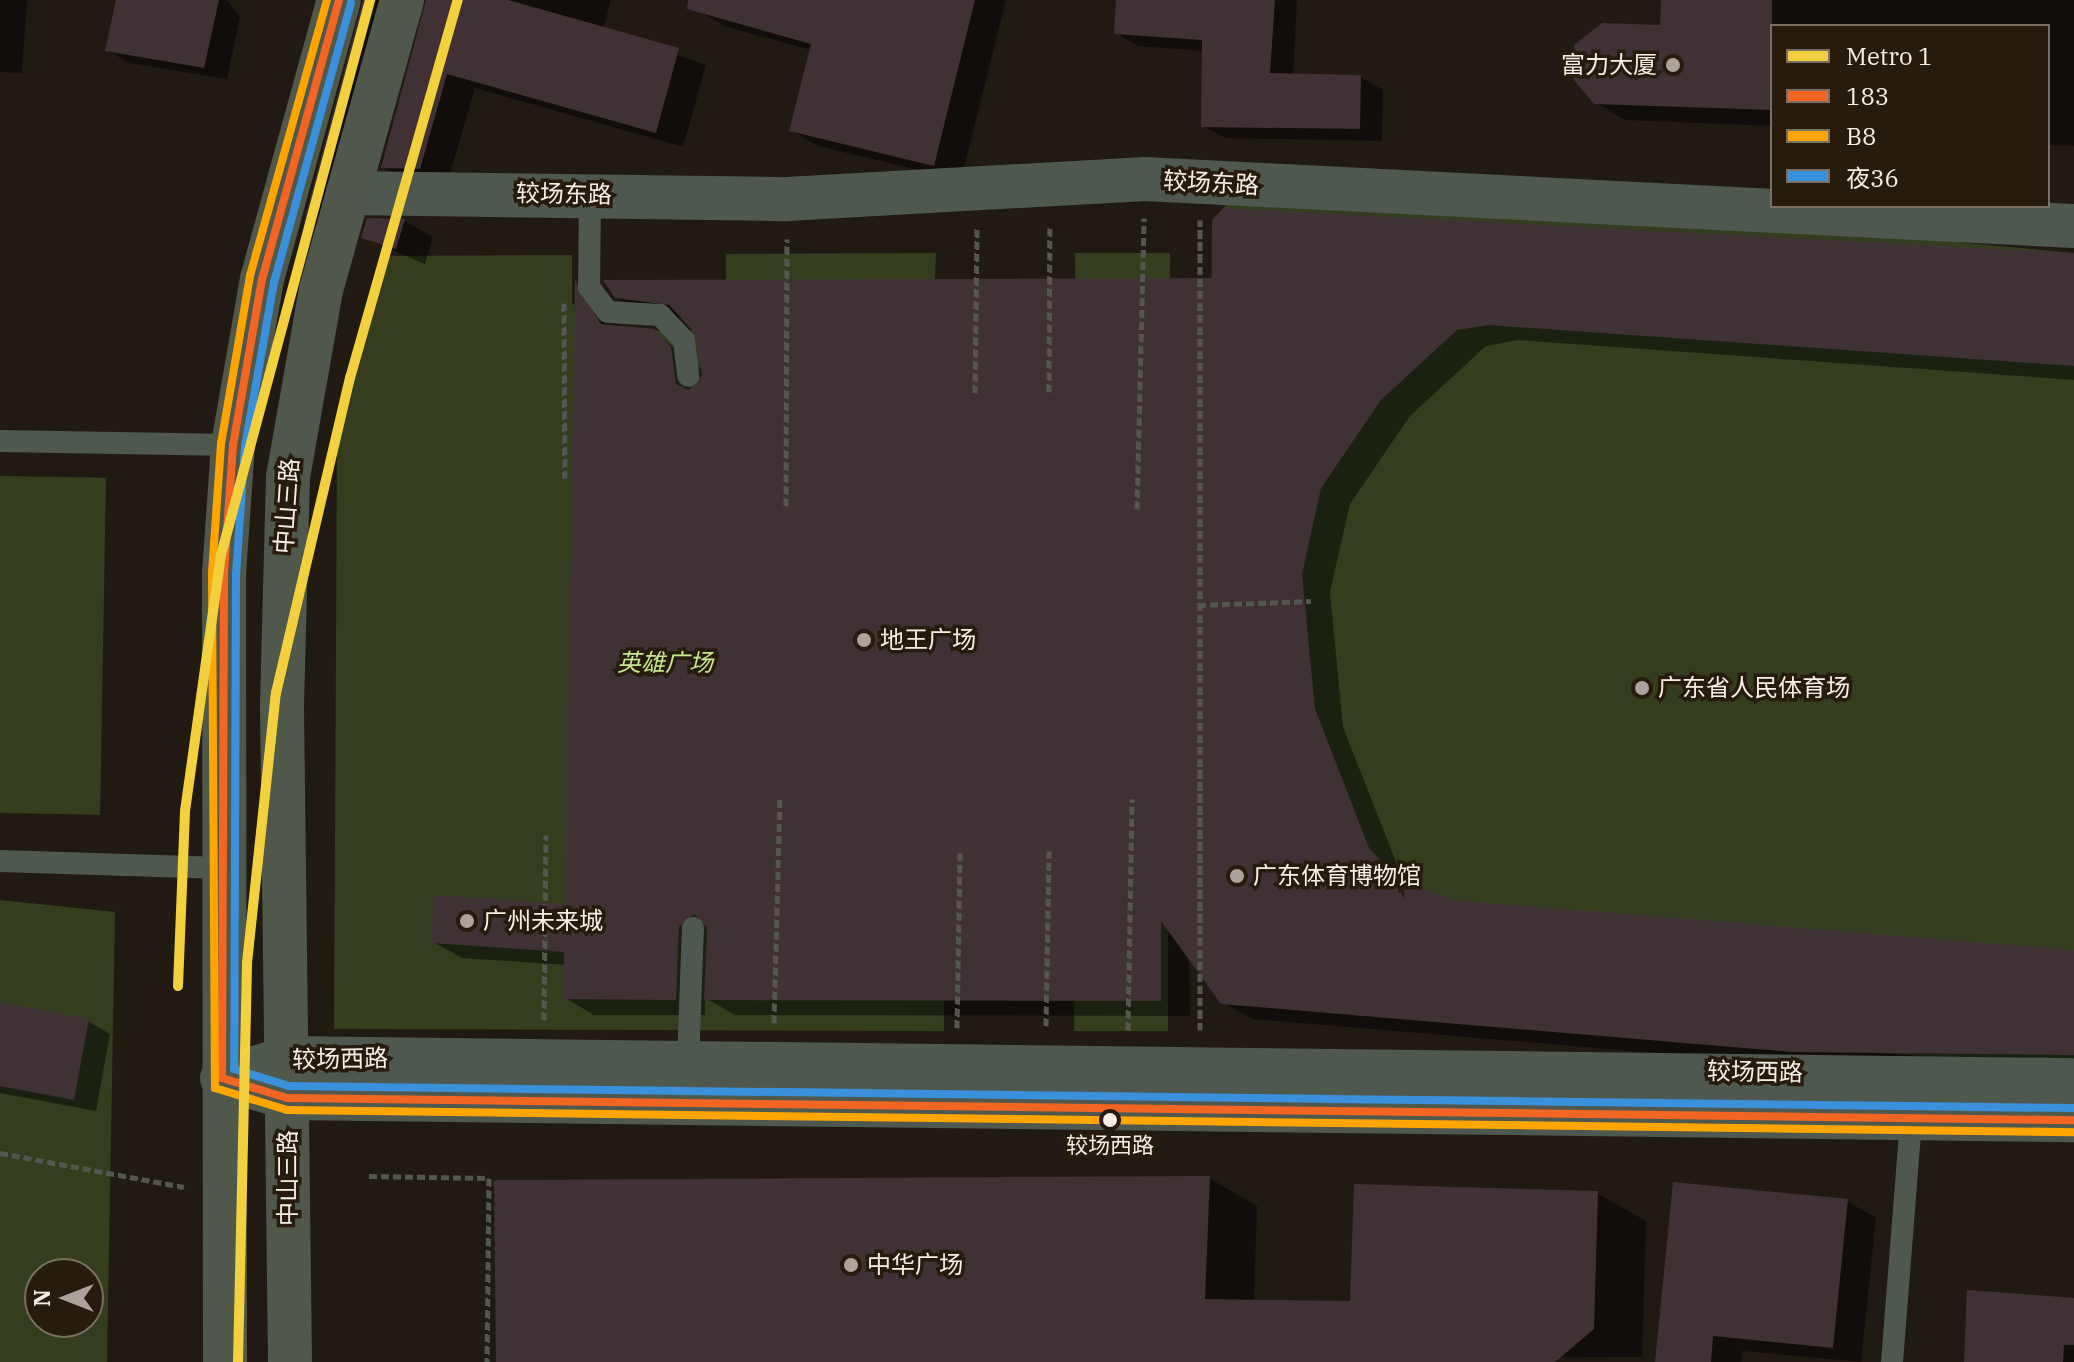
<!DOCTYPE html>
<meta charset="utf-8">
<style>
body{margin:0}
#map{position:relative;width:2074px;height:1362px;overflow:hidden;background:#211a13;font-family:"IBM Plex Serif","Noto Sans SC",serif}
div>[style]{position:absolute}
.green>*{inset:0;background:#343e1e;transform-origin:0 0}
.shadow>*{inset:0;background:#0007}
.building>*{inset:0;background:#403234}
.path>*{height:5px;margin-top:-2.5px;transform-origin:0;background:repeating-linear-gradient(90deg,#53574f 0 8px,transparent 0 12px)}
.service>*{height:22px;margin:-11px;padding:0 11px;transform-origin:11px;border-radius:11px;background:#4e584e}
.minor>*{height:44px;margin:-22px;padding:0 22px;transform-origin:22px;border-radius:22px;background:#4e584e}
.tertiary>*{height:44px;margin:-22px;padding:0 22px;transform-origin:22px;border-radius:22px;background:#4e584e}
.primary>*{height:44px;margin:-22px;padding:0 22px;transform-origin:22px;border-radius:22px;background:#4f584b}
.bus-1>*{height:8px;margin:-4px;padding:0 4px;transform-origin:4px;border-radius:4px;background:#f26522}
.bus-2>*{height:8px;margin:-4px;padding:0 4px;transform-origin:4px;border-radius:4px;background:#ffa500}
.bus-3>*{height:8px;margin:-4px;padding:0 4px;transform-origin:4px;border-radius:4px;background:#3a90db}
.metro-1>*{height:10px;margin:-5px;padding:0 5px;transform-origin:5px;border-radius:5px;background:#f3d03e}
.dots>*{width:22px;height:22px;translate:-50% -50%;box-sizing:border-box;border:4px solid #271b0d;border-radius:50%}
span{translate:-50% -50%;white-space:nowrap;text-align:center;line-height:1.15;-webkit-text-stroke:7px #271b0d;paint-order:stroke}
.bus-label{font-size:22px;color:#f7eee5}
.poi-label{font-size:24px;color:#f7eee5}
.right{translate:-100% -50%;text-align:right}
.left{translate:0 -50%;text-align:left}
.street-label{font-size:24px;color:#f7eee5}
.park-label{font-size:24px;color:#c7e88d;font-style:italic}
.legend{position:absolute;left:1770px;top:24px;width:280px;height:184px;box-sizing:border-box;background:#271b0d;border:2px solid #7a6f63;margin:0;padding:10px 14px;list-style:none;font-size:24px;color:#f7eee5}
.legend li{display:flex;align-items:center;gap:16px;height:40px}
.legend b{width:40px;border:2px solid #7a6f63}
.north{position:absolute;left:24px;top:1258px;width:80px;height:80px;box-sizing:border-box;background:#271b0d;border:2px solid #7a6f63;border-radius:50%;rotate:270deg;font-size:22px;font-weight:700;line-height:32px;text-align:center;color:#f7eee5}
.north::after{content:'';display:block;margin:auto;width:28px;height:36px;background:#aca49c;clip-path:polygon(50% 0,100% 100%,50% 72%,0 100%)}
</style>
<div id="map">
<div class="green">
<div style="clip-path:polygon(1232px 199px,1858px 233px,2074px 253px,2074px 1067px,1477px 1024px,1209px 608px,1212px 220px)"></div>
<div style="clip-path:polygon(936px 253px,929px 406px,1076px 405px,1075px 253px,1170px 253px,1168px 1031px,1074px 1031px,1076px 844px,943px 843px,944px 1031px,334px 1029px,337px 450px,383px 256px,572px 255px,572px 303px,603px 331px,726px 330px,726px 254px)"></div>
<div style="left:0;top:476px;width:106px;height:337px;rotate:1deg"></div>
<div style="clip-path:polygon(evenodd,0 900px,115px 912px,107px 1362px,0 1362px,0 900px,40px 1274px,88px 1274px,88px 1322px,40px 1322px,40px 1274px)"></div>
</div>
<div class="shadow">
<div style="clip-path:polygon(0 0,27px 0,22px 73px,0 72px)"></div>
<div style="clip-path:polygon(118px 0,227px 0,240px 17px,227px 79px,129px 63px,107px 50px)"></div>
<div style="clip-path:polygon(368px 0,414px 0,333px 236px,306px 221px)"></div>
<div style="clip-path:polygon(427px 0,611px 0,603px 29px,706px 65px,683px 147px,475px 88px,447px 184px,410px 183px,383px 167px)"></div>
<div style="clip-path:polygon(703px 0,1006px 0,961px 180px,818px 146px,791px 130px,811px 50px,727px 27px,699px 11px)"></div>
<div style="clip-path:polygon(1118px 0,1297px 0,1293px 76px,1360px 77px,1383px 90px,1382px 141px,1225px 138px,1203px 126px,1204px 51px,1138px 46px,1116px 33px)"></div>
<div style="clip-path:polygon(1663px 0,2074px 0,2074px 146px,2048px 145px,2048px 26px,1772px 26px,1772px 126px,1625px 120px,1595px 102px,1662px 27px)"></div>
<div style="clip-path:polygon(369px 220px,405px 221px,433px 237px,425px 264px,364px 238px)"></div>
<div style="clip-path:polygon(2074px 255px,2074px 380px,1518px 340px,1486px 346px,1410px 416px,1350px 504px,1330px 592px,1343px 727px,1398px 867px,1419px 890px,1453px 902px,2074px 952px,2074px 1070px,1823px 1067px,1252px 1019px,1222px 1002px,1189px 957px,1190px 1016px,735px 1015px,705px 998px,705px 1015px,594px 1015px,565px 998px,566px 965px,462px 958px,433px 942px,567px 906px,577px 283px,604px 299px,621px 328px,653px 331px,703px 370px,696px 331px,685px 319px,646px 314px,617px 297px)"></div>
<div style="clip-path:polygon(0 1004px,88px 1021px,110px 1034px,96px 1111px,0 1093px)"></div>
<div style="clip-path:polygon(1209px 1178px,1257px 1206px,1254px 1301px,1352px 1303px,1597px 1193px,1646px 1221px,1642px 1357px,498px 1362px)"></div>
<div style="clip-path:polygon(1847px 1201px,1876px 1218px,1861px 1362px,1742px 1351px,1741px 1362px,1657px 1362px)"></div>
<div style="clip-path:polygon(2074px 1300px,2074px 1362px,1966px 1362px)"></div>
</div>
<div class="building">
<div style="clip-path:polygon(116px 0,219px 0,204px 68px,105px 51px)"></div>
<div style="clip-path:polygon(363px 0,376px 0,313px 224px,304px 222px)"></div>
<div style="clip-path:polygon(426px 0,508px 0,679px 48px,656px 133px,447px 74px,420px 169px,381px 168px)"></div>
<div style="clip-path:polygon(688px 0,975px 0,934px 166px,789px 131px,811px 44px,687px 9px)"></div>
<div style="clip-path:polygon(1116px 0,1275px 0,1270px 73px,1361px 75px,1360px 129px,1201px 127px,1202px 40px,1114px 34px)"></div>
<div style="clip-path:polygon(1661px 0,1772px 0,1772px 110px,1594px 104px,1574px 80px,1574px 45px,1602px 23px,1660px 25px)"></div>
<div style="clip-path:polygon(1224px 208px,2074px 253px,2074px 366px,1488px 325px,1457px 330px,1381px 400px,1321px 488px,1302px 574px,1315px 709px,1369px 848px,1399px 880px,1453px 900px,2074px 950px,2074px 1055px,1792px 1052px,1221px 1004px,1161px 921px,1161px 1001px,704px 1000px,707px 928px,694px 914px,679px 927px,676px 1000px,563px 999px,564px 952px,431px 943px,434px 895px,565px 904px,575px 280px,601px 324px,654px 329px,671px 347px,676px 384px,689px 390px,702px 375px,694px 332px,669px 305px,615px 298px,603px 280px,1212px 278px,1212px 220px)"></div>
<div style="clip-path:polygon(367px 218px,405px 219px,396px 249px,361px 238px)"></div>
<div style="clip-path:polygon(0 1002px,89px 1019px,74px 1100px,0 1086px)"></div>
<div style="clip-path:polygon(1210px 1176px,1205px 1299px,1350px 1301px,1354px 1184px,1598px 1191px,1594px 1329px,1555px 1362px,496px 1362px,494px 1180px)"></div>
<div style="clip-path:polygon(1673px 1182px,1848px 1199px,1833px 1348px,1713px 1336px,1711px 1362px,1655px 1362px)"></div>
<div style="clip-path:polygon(1967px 1290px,2074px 1298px,2074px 1345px,2064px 1345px,2063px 1362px,1964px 1362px)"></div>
</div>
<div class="path">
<div style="left:564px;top:303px;width:175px;rotate:89.7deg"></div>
<div style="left:1049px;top:392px;width:167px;rotate:-89.7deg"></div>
<div style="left:975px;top:393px;width:167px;rotate:-89.3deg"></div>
<div style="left:786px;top:506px;width:267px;rotate:-89.8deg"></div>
<div style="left:1137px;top:509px;width:291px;rotate:-88.6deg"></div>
<div style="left:1198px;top:605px;width:113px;rotate:-2deg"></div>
<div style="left:544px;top:1020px;width:185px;rotate:-89.4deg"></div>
<div style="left:774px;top:1023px;width:227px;rotate:-88.5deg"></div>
<div style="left:1046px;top:1026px;width:175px;rotate:-89deg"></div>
<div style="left:957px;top:1028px;width:175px;rotate:-89deg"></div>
<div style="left:1128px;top:1030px;width:231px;rotate:-89deg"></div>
<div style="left:1200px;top:1030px;width:810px;rotate:-90deg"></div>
<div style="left:0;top:1153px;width:187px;rotate:10.5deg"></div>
<div style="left:369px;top:1176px;width:120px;rotate:1deg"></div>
<div style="left:489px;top:1178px;width:184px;rotate:90.6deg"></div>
</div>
<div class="service">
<div style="left:590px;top:195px;width:92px;rotate:90.6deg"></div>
<div style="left:589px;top:287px;width:31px;rotate:53deg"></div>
<div style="left:608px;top:312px;width:52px;rotate:3.3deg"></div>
<div style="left:660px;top:315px;width:35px;rotate:47deg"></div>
<div style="left:684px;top:341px;width:35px;rotate:83deg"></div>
<div style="left:0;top:441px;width:233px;rotate:1deg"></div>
<div style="left:0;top:861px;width:222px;rotate:1.8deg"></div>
<div style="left:688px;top:1063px;width:135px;rotate:-87.9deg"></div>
<div style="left:1892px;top:1362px;width:245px;rotate:-85.5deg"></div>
</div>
<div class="minor">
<div style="left:348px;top:193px;width:439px;rotate:0.8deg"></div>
<div style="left:787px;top:199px;width:359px;rotate:-3.2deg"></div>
<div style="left:1145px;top:179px;width:930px;rotate:2.9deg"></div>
</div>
<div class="tertiary">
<div style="left:222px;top:1078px;width:69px;rotate:-16.9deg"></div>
<div style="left:288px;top:1058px;width:1786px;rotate:0.71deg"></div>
<div style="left:252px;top:1087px;width:37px;rotate:17deg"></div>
<div style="left:287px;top:1098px;width:1787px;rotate:0.71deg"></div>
</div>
<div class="primary">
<div style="left:225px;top:1362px;width:788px;rotate:-90.07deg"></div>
<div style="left:224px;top:574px;width:129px;rotate:-86deg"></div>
<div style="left:233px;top:445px;width:169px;rotate:-80.1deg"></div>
<div style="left:262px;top:279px;width:289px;rotate:-74.6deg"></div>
<div style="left:290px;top:1362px;width:657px;rotate:-90.7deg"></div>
<div style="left:282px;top:705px;width:228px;rotate:-88.5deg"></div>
<div style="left:288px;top:477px;width:190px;rotate:-80deg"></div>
<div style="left:321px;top:290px;width:301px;rotate:-74.4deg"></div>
</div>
<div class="bus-1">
<div style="left:339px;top:0;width:289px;rotate:105.4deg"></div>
<div style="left:262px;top:279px;width:169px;rotate:99.9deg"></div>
<div style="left:233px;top:445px;width:129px;rotate:94deg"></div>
<div style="left:224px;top:574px;width:504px;rotate:90.23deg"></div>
<div style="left:222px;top:1078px;width:68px;rotate:17.1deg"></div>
<div style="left:287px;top:1098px;width:1787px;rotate:0.71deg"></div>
</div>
<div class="bus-2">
<div style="left:327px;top:0;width:287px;rotate:105.6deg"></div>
<div style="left:250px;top:276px;width:170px;rotate:99.8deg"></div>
<div style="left:221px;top:444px;width:130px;rotate:94deg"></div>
<div style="left:212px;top:574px;width:514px;rotate:89.67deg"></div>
<div style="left:215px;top:1088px;width:75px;rotate:17deg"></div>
<div style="left:287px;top:1110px;width:1787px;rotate:0.71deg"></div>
</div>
<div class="bus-3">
<div style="left:351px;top:3px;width:289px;rotate:105.4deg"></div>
<div style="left:274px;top:282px;width:167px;rotate:100deg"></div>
<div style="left:245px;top:446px;width:128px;rotate:94deg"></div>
<div style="left:236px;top:574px;width:495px;rotate:90.2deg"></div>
<div style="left:234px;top:1069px;width:58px;rotate:17.2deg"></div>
<div style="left:289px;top:1086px;width:1785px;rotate:0.71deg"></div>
</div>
<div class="metro-1">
<div style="left:178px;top:986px;width:175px;rotate:-87.7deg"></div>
<div style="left:185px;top:811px;width:259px;rotate:-82deg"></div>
<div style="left:221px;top:555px;width:575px;rotate:-74.97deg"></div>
<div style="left:238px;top:1362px;width:399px;rotate:-88.7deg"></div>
<div style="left:247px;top:963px;width:272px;rotate:-83.9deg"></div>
<div style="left:276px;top:693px;width:324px;rotate:-76.8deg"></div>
<div style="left:350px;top:378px;width:393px;rotate:-74.1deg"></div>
</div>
<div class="dots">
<div style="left:1673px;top:65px;background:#aca49c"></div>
<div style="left:864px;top:640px;background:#aca49c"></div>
<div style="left:1642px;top:688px;background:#aca49c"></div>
<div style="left:1237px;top:876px;background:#aca49c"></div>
<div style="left:467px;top:921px;background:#aca49c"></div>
<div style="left:1110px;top:1120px;background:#f7eee5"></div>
<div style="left:851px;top:1265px;background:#aca49c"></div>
</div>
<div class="bus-label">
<span style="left:1110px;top:1145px">较场西路</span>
</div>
<div class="poi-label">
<span class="right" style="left:1657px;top:65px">富力大厦</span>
<span class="left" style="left:880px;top:640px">地王广场</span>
<span class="left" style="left:1658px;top:688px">广东省人民体育场</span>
<span class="left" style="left:1253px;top:876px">广东体育博物馆</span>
<span class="left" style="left:483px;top:921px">广州未来城</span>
<span class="left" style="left:867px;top:1265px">中华广场</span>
</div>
<div class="street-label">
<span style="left:1211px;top:183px;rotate:3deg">较场东路</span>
<span style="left:564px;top:194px;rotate:1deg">较场东路</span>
<span style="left:287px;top:506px;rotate:-86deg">中山三路</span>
<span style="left:340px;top:1059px;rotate:-1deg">较场西路</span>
<span style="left:1755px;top:1072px;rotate:1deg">较场西路</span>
<span style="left:288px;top:1178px;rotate:-90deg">中山三路</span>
</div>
<div class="park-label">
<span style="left:665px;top:663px">英雄广场</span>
</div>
<ul class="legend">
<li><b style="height:10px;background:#f3d03e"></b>Metro 1</li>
<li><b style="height:10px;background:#f26522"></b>183</li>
<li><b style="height:10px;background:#ffa500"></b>B8</li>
<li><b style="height:10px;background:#3a90db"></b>夜36</li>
</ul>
<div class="north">N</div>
</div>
